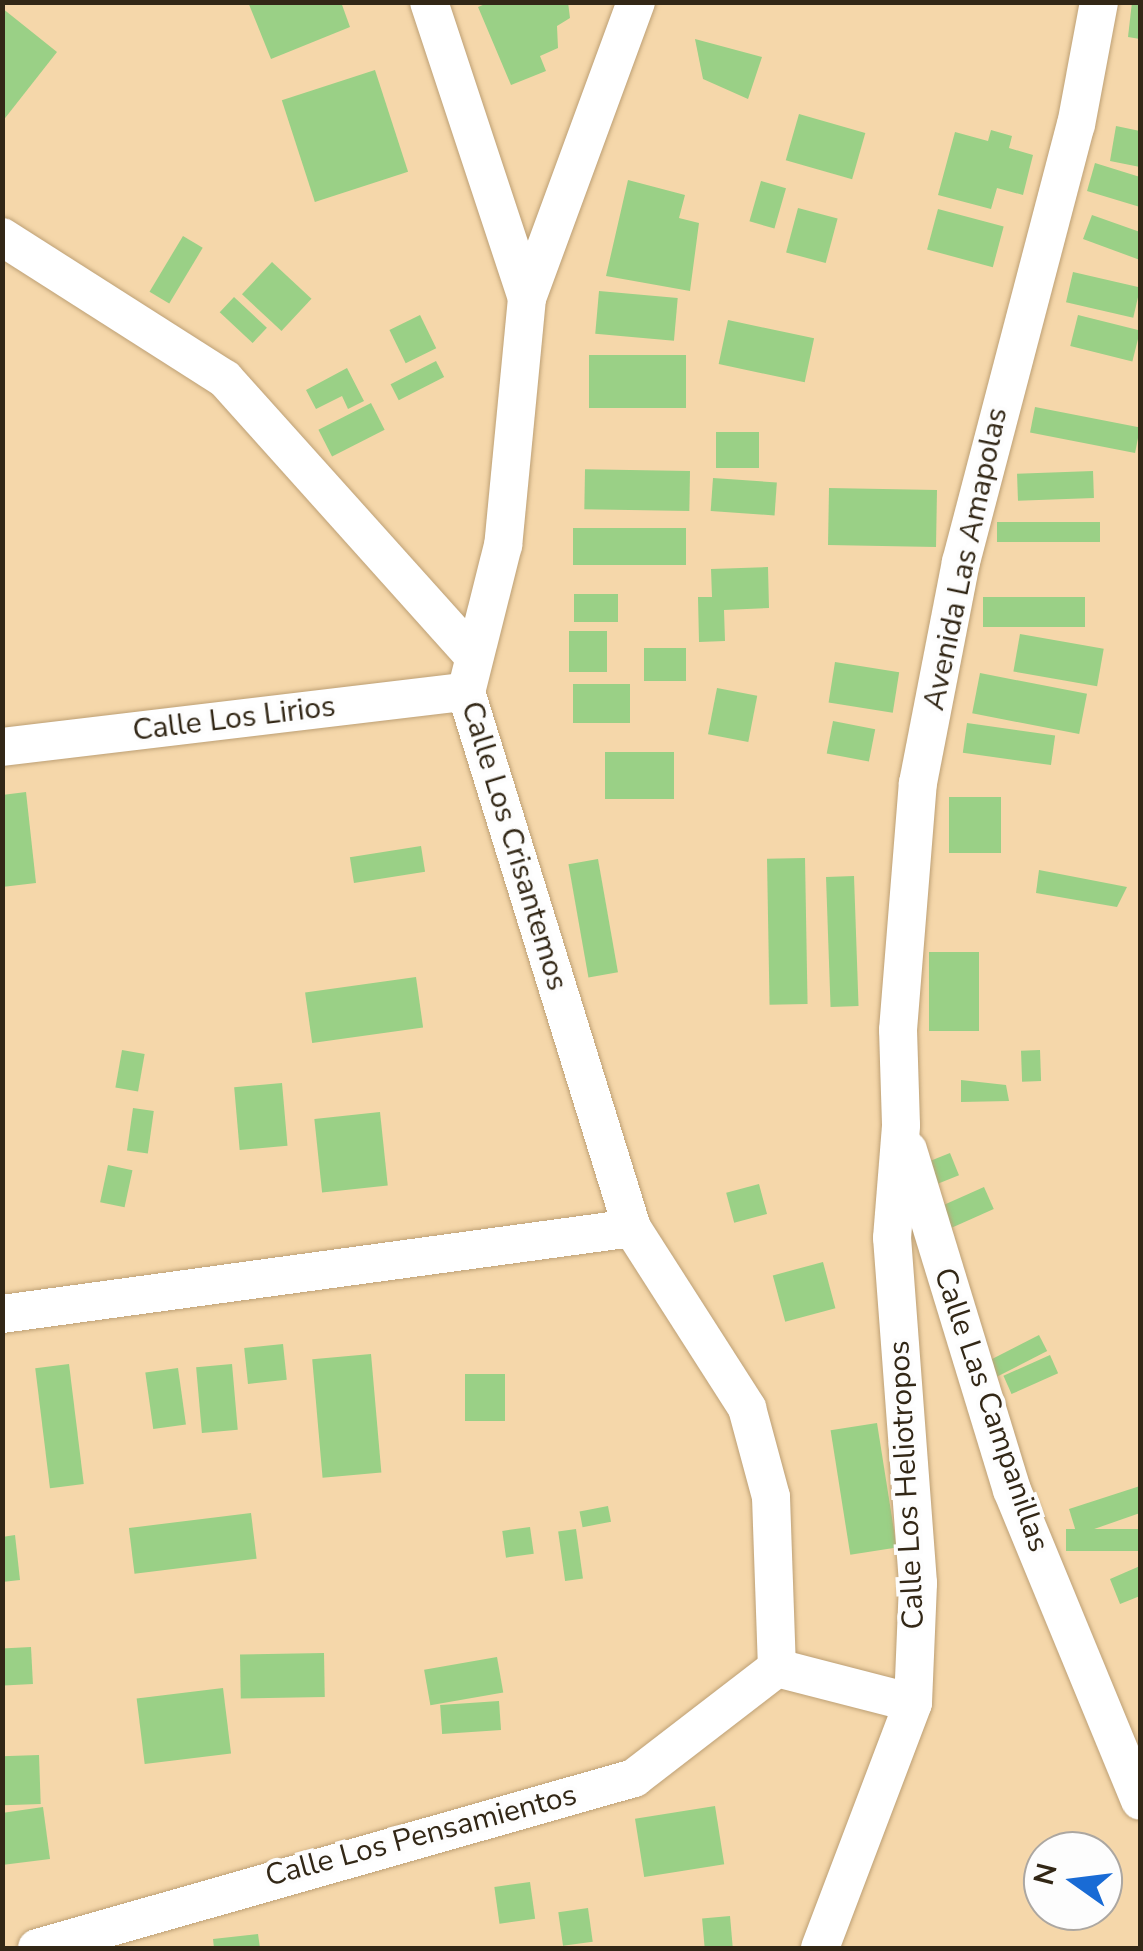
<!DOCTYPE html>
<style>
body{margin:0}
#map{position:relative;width:1143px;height:1951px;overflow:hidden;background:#f5d7aa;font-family:"Nunito Sans",sans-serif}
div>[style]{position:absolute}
.building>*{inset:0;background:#9ad086;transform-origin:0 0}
.roads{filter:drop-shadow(0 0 2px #bda075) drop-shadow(0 0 2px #bda075)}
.minor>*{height:38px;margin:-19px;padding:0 19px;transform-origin:19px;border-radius:19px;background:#fff}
span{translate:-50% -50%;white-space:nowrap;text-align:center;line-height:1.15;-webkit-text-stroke:8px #fdfdfd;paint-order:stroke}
.street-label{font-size:30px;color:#322716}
.frame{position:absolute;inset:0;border:5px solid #322716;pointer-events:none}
.north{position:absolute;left:1023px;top:1831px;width:100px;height:100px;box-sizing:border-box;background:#fdfdfd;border:2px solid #aca7a1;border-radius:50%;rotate:284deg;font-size:28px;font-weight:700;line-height:40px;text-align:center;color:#322716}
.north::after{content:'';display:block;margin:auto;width:35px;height:45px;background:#196bd5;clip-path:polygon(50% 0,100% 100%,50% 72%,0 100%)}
</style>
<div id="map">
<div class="building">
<div style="clip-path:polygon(248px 2px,341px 2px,350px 27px,271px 59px)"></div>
<div style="clip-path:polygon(490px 2px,568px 2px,570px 18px,557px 26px,558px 48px,540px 56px,546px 71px,511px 85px,478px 7px)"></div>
<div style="clip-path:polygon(1132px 2px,1140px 3px,1140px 39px,1128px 37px)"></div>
<div style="clip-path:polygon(2px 8px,57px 52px,2px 122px)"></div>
<div style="clip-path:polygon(695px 39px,762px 57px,748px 99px,703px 79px)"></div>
<div style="left:375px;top:70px;width:107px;height:98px;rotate:72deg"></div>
<div style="left:799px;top:114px;width:69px;height:48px;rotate:16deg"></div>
<div style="clip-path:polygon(1116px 126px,1140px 131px,1140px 167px,1110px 161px)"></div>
<div style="clip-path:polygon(991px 130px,1012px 136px,1009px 148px,1033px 155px,1023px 195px,997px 188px,991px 209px,938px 195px,955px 132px,988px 141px)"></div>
<div style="clip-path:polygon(1095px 163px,1140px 177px,1140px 207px,1087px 191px)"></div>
<div style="clip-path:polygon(628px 180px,685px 195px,679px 218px,699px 223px,690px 291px,606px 276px)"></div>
<div style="left:761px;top:181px;width:26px;height:42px;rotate:16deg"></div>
<div style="left:798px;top:208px;width:41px;height:46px;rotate:15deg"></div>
<div style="left:938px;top:209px;width:68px;height:42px;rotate:15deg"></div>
<div style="clip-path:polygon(1092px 215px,1140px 232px,1140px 260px,1083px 239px)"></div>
<div style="left:183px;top:236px;width:23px;height:65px;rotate:31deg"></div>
<div style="left:272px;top:262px;width:54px;height:44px;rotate:43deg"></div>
<div style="left:1073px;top:272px;width:69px;height:31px;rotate:13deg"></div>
<div style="left:599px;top:291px;width:79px;height:43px;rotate:5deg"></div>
<div style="left:234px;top:297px;width:45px;height:21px;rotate:43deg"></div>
<div style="left:420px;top:315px;width:37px;height:34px;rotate:64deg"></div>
<div style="left:1078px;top:315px;width:64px;height:32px;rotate:14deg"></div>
<div style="left:728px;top:320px;width:88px;height:45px;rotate:12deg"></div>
<div style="left:589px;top:355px;width:97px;height:53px"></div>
<div style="left:436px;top:361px;width:18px;height:51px;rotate:63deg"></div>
<div style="clip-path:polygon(347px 368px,364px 401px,348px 409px,342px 396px,316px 409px,306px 390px)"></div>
<div style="left:371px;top:403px;width:30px;height:59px;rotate:63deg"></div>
<div style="left:1035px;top:407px;width:107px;height:26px;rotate:11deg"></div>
<div style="left:716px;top:432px;width:43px;height:36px"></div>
<div style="left:690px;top:471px;width:40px;height:105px;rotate:91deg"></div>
<div style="left:1093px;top:471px;width:27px;height:76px;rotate:88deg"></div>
<div style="left:713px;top:478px;width:64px;height:33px;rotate:4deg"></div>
<div style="left:937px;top:490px;width:57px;height:108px;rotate:91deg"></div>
<div style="left:997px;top:522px;width:103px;height:20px"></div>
<div style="left:573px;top:528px;width:113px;height:37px"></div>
<div style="clip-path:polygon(768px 567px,769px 608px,724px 610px,725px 641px,699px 642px,698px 597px,712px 597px,711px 569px)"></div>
<div style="left:574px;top:594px;width:44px;height:28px"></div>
<div style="left:983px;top:597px;width:102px;height:30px"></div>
<div style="left:569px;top:631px;width:38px;height:41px"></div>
<div style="left:1020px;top:634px;width:85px;height:38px;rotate:10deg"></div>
<div style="left:686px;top:648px;width:33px;height:42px;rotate:90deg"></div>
<div style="left:835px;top:662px;width:65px;height:41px;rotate:9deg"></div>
<div style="left:980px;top:673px;width:109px;height:41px;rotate:11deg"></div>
<div style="left:573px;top:684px;width:57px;height:39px"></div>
<div style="left:717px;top:688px;width:41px;height:47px;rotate:11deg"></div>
<div style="left:833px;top:721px;width:43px;height:33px;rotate:11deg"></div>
<div style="left:967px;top:723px;width:89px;height:30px;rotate:8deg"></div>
<div style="left:605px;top:752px;width:69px;height:47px"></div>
<div style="clip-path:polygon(26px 792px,36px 883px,2px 887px,2px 795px)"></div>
<div style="left:949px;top:797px;width:52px;height:56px"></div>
<div style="left:421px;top:846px;width:26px;height:72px;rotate:81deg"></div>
<div style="left:805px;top:858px;width:146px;height:38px;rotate:89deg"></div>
<div style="left:598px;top:859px;width:115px;height:30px;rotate:80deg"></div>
<div style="clip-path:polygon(1039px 870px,1127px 887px,1117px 907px,1036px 893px)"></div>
<div style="left:854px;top:876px;width:130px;height:28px;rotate:88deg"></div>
<div style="left:929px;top:952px;width:50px;height:79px"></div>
<div style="left:416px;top:977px;width:51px;height:112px;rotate:82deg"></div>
<div style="left:122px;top:1050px;width:23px;height:38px;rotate:10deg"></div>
<div style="left:1040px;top:1050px;width:31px;height:19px;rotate:88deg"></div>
<div style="clip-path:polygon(961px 1080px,1006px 1085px,1009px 1101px,961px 1102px)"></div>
<div style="left:282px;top:1083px;width:63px;height:48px;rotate:85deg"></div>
<div style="left:133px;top:1108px;width:21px;height:43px;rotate:8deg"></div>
<div style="left:380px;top:1112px;width:74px;height:66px;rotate:84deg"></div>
<div style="left:950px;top:1153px;width:24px;height:31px;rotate:68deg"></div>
<div style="left:108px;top:1165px;width:25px;height:38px;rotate:12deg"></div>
<div style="left:759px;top:1184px;width:31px;height:34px;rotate:75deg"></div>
<div style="left:984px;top:1187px;width:24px;height:51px;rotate:66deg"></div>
<div style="left:823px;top:1262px;width:48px;height:52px;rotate:75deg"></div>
<div style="left:1039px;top:1335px;width:18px;height:57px;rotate:63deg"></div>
<div style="left:283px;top:1344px;width:36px;height:39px;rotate:84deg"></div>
<div style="left:371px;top:1354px;width:119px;height:59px;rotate:85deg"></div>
<div style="left:1050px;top:1355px;width:20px;height:51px;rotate:66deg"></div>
<div style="left:69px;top:1364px;width:121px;height:34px;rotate:83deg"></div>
<div style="left:232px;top:1364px;width:66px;height:36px;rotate:85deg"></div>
<div style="left:178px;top:1368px;width:57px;height:33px;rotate:82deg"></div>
<div style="left:465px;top:1374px;width:40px;height:47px"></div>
<div style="left:877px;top:1423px;width:126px;height:47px;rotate:81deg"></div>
<div style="clip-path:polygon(1140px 1486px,1140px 1513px,1077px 1535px,1069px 1509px)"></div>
<div style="left:608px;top:1506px;width:16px;height:29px;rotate:79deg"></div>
<div style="left:251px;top:1513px;width:46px;height:123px;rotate:83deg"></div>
<div style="left:530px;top:1527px;width:27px;height:28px;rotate:82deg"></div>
<div style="left:576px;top:1529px;width:50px;height:18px;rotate:82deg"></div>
<div style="left:1140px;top:1529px;width:22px;height:74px;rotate:90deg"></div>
<div style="clip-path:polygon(15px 1535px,20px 1580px,2px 1582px,2px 1537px)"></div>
<div style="clip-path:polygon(1140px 1566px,1140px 1596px,1120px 1604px,1110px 1579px)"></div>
<div style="left:31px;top:1647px;width:37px;height:29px;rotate:87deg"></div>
<div style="left:324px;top:1653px;width:44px;height:84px;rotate:89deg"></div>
<div style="left:497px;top:1657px;width:36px;height:74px;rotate:80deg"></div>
<div style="left:223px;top:1688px;width:66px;height:87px;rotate:83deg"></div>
<div style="left:499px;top:1701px;width:29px;height:59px;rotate:86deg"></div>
<div style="left:39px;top:1755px;width:49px;height:37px;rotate:88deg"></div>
<div style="left:715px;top:1806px;width:59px;height:81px;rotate:81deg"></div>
<div style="clip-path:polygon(43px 1807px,50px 1859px,2px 1865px,2px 1813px)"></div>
<div style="left:530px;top:1882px;width:37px;height:36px;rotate:82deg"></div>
<div style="left:588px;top:1908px;width:34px;height:30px;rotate:82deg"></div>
<div style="left:730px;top:1916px;width:32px;height:28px;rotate:85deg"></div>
<div style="clip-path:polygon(258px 1934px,260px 1948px,214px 1948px,213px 1939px)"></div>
</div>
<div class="roads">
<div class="minor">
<div style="left:429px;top:2px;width:312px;rotate:71.7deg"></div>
<div style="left:636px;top:2px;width:315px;rotate:110.2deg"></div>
<div style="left:527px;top:298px;width:248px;rotate:95.5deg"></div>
<div style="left:503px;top:545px;width:152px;rotate:104.1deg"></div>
<div style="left:466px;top:692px;width:561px;rotate:72.79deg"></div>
<div style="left:632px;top:1228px;width:214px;rotate:57.4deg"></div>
<div style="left:747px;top:1408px;width:92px;rotate:74.9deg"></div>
<div style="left:771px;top:1497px;width:171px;rotate:88deg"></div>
<div style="left:2px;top:237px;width:264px;rotate:32.5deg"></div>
<div style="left:225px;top:379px;width:373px;rotate:48.1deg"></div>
<div style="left:2px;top:747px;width:467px;rotate:-6.8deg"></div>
<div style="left:908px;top:1150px;width:356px;rotate:73deg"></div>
<div style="left:1012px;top:1490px;width:336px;rotate:67.6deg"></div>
<div style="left:2px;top:1314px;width:636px;rotate:-7.77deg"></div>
<div style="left:777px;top:1668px;width:140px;rotate:14.4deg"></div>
<div style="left:37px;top:1948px;width:621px;rotate:-15.89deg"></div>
<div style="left:634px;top:1778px;width:180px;rotate:-37.6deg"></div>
<div style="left:820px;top:1948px;width:262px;rotate:-69.2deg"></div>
<div style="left:913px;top:1703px;width:120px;rotate:-87.6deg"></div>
<div style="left:918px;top:1583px;width:346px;rotate:-94.3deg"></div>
<div style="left:892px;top:1238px;width:113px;rotate:-85.4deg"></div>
<div style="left:901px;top:1125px;width:95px;rotate:-91.8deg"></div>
<div style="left:898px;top:1030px;width:248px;rotate:-85.4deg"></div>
<div style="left:918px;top:783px;width:225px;rotate:-79deg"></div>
<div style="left:961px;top:562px;width:452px;rotate:-75.3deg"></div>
<div style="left:1076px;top:125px;width:125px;rotate:-79.4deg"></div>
</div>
</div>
<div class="street-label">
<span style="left:966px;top:559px;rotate:-78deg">Avenida Las Amapolas</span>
<span style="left:234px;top:719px;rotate:-7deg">Calle Los Lirios</span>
<span style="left:514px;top:846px;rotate:73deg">Calle Los Crisantemos</span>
<span style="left:991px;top:1410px;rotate:71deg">Calle Las Campanillas</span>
<span style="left:907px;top:1485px;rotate:-93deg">Calle Los Heliotropos</span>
<span style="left:421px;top:1836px;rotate:-15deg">Calle Los Pensamientos</span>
</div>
<div class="frame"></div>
<div class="north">N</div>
</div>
